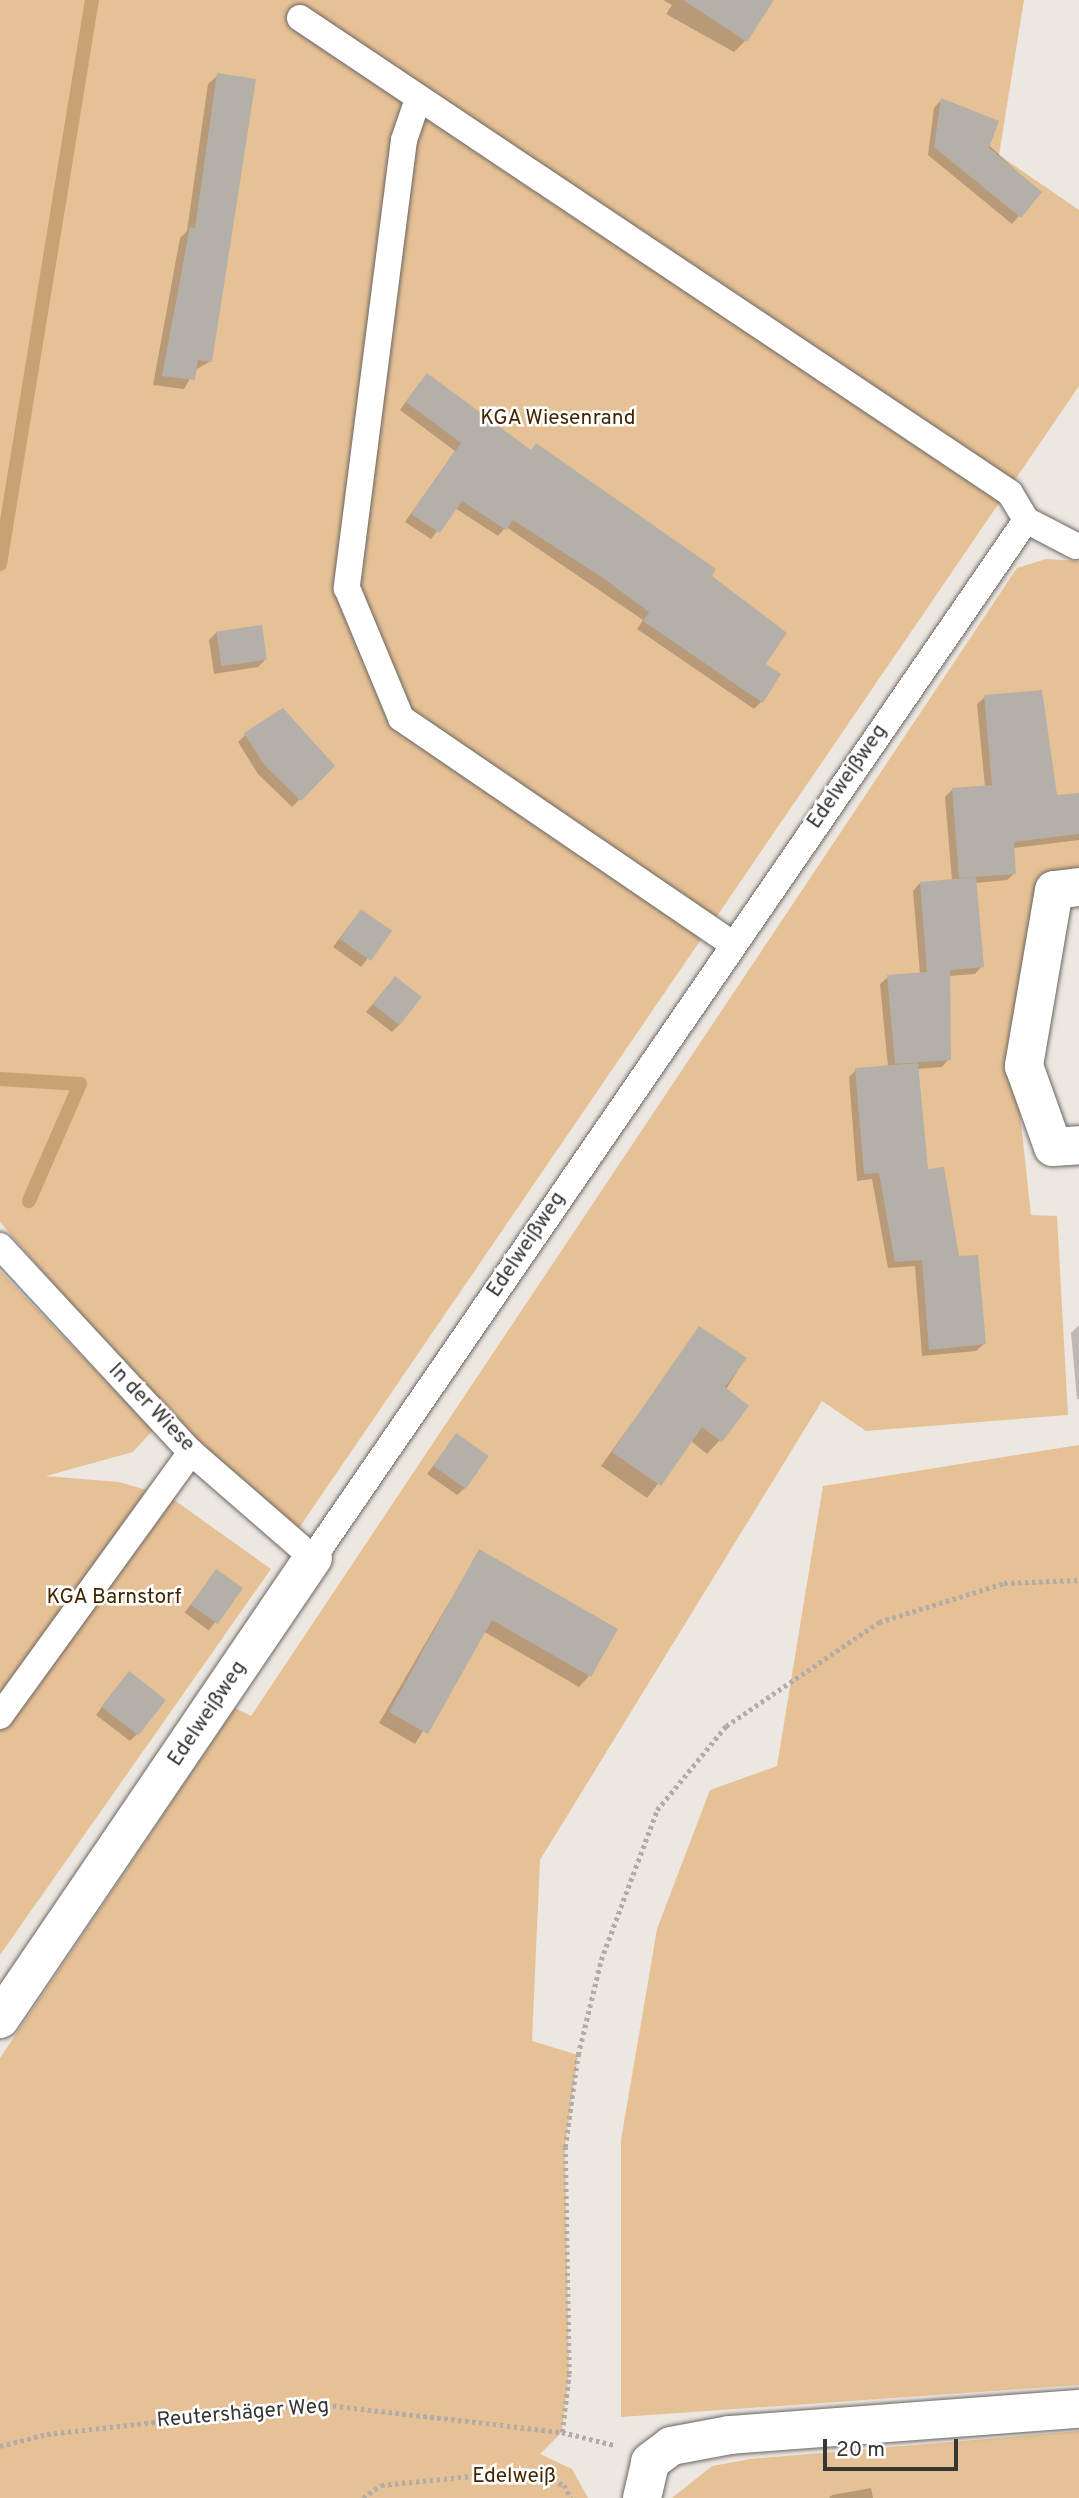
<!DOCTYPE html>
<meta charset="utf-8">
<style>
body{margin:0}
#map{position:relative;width:1079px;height:2498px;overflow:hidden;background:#ede7e1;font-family:Overpass,sans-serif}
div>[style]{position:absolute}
.green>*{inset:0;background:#e7c196}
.shadow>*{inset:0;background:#0003;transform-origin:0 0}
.stream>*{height:14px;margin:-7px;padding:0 7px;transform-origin:7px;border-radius:7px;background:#c8a174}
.building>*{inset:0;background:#b4afa9;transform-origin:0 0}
.path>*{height:4.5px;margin-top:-2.25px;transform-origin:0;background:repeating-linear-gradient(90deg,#b1aca7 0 3.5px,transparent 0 7px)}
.roads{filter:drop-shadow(0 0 2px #6b6661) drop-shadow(0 0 2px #6b6661)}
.lane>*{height:26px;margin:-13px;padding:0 13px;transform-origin:13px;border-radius:13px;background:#fff}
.street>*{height:38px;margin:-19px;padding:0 19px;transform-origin:19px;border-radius:19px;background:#fff}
span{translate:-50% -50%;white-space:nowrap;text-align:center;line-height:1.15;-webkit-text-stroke:5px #fff;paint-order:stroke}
.park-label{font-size:21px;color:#412601}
.street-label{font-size:21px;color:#383634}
.scale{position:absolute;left:823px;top:2439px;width:135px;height:32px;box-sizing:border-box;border:4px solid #383634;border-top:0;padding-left:9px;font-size:21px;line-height:24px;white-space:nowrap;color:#383634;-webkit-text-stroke:5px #fff;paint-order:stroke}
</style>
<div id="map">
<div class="green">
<div style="clip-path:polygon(0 0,1024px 0,999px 155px,1079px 210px,1079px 386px,299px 1528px,171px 1420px,0 1222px)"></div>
<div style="clip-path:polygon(1046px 559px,1079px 561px,1079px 870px,1041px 874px,1014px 1058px,1031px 1215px,1057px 1216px,1068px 1415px,866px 1431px,822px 1401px,540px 1860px,532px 2041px,578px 2055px,565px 2147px,569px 2374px,562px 2432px,540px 2454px,572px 2469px,588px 2498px,0 2498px,0 2058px,235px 1708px,251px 1716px,1017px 568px)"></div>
<div style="clip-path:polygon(0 1271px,153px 1430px,133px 1452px,46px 1476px,119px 1482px,170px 1497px,271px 1569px,0 1955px)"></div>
<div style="clip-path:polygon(1079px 1445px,1079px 2385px,621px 2417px,621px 2140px,657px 1929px,710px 1790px,777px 1766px,823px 1486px)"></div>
<div style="clip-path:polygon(1079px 2431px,1079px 2498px,672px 2498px,712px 2466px,750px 2459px)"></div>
</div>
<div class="shadow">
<div style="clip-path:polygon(663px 0,751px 0,745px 41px,734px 52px,666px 14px,672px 5px)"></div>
<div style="clip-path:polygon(218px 75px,211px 361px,195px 370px,184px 389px,153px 385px,180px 238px,187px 231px,208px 84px)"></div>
<div style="clip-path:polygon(941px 100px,1039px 192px,1012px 224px,928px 155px,934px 108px)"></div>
<div style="clip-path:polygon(420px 382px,530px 451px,536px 445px,709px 576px,764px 665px,761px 702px,754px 709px,637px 629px,643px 620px,506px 527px,498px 536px,455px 508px,431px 539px,405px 522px,455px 451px,400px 410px)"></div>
<div style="clip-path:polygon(217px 632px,265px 660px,258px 667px,214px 674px,209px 640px)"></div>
<div style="clip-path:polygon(985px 697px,1056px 797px,1079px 795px,1079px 840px,1013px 848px,1015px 873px,1007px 880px,975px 883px,982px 966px,975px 974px,948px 976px,949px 1059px,942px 1067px,917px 1069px,926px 1171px,984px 1344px,976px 1351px,922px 1356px,915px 1266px,888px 1268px,872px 1179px,857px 1181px,849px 1077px,856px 1070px,888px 1067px,880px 984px,888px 977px,920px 974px,913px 891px,920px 883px,952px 881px,945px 797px,952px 790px,985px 787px,977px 704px)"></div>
<div style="clip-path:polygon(245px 735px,333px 766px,292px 807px,258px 774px,238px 742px)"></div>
<div style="clip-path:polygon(354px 919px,389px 932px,361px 967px,333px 947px)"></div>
<div style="clip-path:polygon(388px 986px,399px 1025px,392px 1032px,366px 1012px)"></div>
<div style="clip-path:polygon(1079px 1325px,1079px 1399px,1077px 1399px,1071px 1333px)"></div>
<div style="clip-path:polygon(700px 1328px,745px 1359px,725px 1391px,720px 1440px,707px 1454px,691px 1441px,647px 1498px,601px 1466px)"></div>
<div style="clip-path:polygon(456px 1436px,465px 1488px,457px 1495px,427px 1474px)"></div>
<div style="clip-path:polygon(479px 1551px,589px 1676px,579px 1687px,483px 1631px,415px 1744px,379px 1723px)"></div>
<div style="left:216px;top:1571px;width:30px;height:52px;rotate:37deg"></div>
<div style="clip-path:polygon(122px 1681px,137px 1734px,130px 1741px,96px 1715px)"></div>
<div style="clip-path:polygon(871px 2488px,873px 2498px,829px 2498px,832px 2495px)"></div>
</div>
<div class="stream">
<div style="left:0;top:564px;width:571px;rotate:-80.74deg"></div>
<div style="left:0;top:1079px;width:80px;rotate:3.6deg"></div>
<div style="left:80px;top:1084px;width:128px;rotate:113.6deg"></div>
</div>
<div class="building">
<div style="clip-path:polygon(683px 0,774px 0,747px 42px)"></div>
<div style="clip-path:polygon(217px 73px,256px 79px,212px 362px,198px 360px,195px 380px,162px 376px,190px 227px,195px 228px)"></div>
<div style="clip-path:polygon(941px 98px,999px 121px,989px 148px,1042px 192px,1021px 218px,934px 147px)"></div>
<div style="clip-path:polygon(427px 373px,531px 450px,536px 443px,716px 569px,712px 576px,787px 633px,766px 664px,781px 674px,763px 703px,643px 621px,649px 612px,603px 578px,513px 520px,506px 530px,462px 501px,440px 533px,411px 514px,461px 443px,406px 402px)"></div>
<div style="left:262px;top:625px;width:35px;height:46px;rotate:82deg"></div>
<div style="clip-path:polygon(1042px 690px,1057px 795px,1079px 793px,1079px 834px,1014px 842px,1016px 874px,959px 878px,952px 788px,992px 785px,984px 695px)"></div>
<div style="clip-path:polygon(283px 708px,335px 766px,301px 801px,265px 766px,244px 733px)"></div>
<div style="clip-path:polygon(976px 877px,984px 967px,950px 970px,951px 1060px,895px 1064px,887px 975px,927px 972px,920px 882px)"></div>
<div style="left:361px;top:909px;width:38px;height:37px;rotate:35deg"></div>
<div style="left:395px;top:976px;width:34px;height:36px;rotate:38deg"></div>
<div style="clip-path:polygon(918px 1063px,928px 1169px,944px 1167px,959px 1256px,978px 1255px,986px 1344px,929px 1350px,922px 1260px,895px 1262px,879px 1173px,864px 1174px,855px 1068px)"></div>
<div style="clip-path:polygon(699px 1326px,747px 1358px,725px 1387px,749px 1406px,722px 1442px,702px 1427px,661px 1486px,612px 1452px)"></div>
<div style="left:456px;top:1433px;width:40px;height:40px;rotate:35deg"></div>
<div style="clip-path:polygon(479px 1549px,618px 1629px,591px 1677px,492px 1620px,428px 1734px,389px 1712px)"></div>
<div style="left:216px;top:1569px;width:33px;height:44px;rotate:35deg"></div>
<div style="left:129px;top:1671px;width:47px;height:45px;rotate:38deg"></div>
</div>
<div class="path">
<div style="left:562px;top:2432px;width:58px;rotate:-83.1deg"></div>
<div style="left:569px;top:2374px;width:227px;rotate:-91deg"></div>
<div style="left:565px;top:2147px;width:93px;rotate:-82deg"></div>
<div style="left:578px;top:2055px;width:98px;rotate:-76.4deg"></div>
<div style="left:601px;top:1960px;width:160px;rotate:-69.5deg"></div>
<div style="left:657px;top:1810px;width:109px;rotate:-50.6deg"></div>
<div style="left:726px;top:1726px;width:185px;rotate:-34.2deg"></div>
<div style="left:879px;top:1622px;width:131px;rotate:-17.3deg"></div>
<div style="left:1004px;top:1583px;width:75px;rotate:-2.3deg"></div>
<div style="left:0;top:2446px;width:49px;rotate:-14.3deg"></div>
<div style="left:47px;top:2434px;width:274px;rotate:-6.3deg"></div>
<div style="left:319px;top:2404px;width:245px;rotate:6.6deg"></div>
<div style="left:562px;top:2432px;width:54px;rotate:14deg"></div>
<div style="left:363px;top:2498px;width:22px;rotate:-36deg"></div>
<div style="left:381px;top:2485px;width:154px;rotate:-5.6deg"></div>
<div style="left:534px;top:2470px;width:34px;rotate:27deg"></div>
<div style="left:564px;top:2485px;width:15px;rotate:62deg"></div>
</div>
<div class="roads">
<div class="lane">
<div style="left:300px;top:18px;width:854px;rotate:33.78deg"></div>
<div style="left:1010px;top:493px;width:31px;rotate:59deg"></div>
<div style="left:418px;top:99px;width:43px;rotate:108.9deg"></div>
<div style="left:404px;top:140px;width:452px;rotate:97.3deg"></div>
<div style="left:347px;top:588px;width:141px;rotate:67.4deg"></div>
<div style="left:401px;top:718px;width:401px;rotate:34.3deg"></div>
<div style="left:1026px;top:520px;width:56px;rotate:27.5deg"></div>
<div style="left:0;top:1246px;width:281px;rotate:47.2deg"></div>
<div style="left:191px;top:1452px;width:162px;rotate:41deg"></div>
<div style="left:313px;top:1558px;width:1259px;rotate:-55.51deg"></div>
<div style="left:0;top:1716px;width:326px;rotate:-54.1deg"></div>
</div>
<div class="street">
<div style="left:1079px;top:887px;width:25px;rotate:173deg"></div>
<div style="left:1054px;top:890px;width:179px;rotate:99.7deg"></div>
<div style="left:1024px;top:1066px;width:86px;rotate:70.3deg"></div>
<div style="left:1053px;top:1147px;width:26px;rotate:-4deg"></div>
<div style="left:0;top:2019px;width:557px;rotate:-55.83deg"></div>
<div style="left:642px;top:2498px;width:37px;rotate:-77deg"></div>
<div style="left:650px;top:2462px;width:26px;rotate:-37deg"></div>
<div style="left:671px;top:2446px;width:60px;rotate:-10.6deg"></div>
<div style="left:730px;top:2435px;width:350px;rotate:-4.3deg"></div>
</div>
</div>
<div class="park-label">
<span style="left:558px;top:419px">KGA Wiesenrand</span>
<span style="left:114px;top:1598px">KGA Barnstorf</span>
<span style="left:514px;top:2477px">Edelweiß</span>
</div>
<div class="street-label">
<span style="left:848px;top:777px;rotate:-55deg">Edelweißweg</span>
<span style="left:527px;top:1245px;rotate:-56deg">Edelweißweg</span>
<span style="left:151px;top:1408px;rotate:46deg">In der Wiese</span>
<span style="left:208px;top:1714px;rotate:-56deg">Edelweißweg</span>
<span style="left:243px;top:2414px;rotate:-5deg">Reutershäger Weg</span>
</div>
<div class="scale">20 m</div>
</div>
